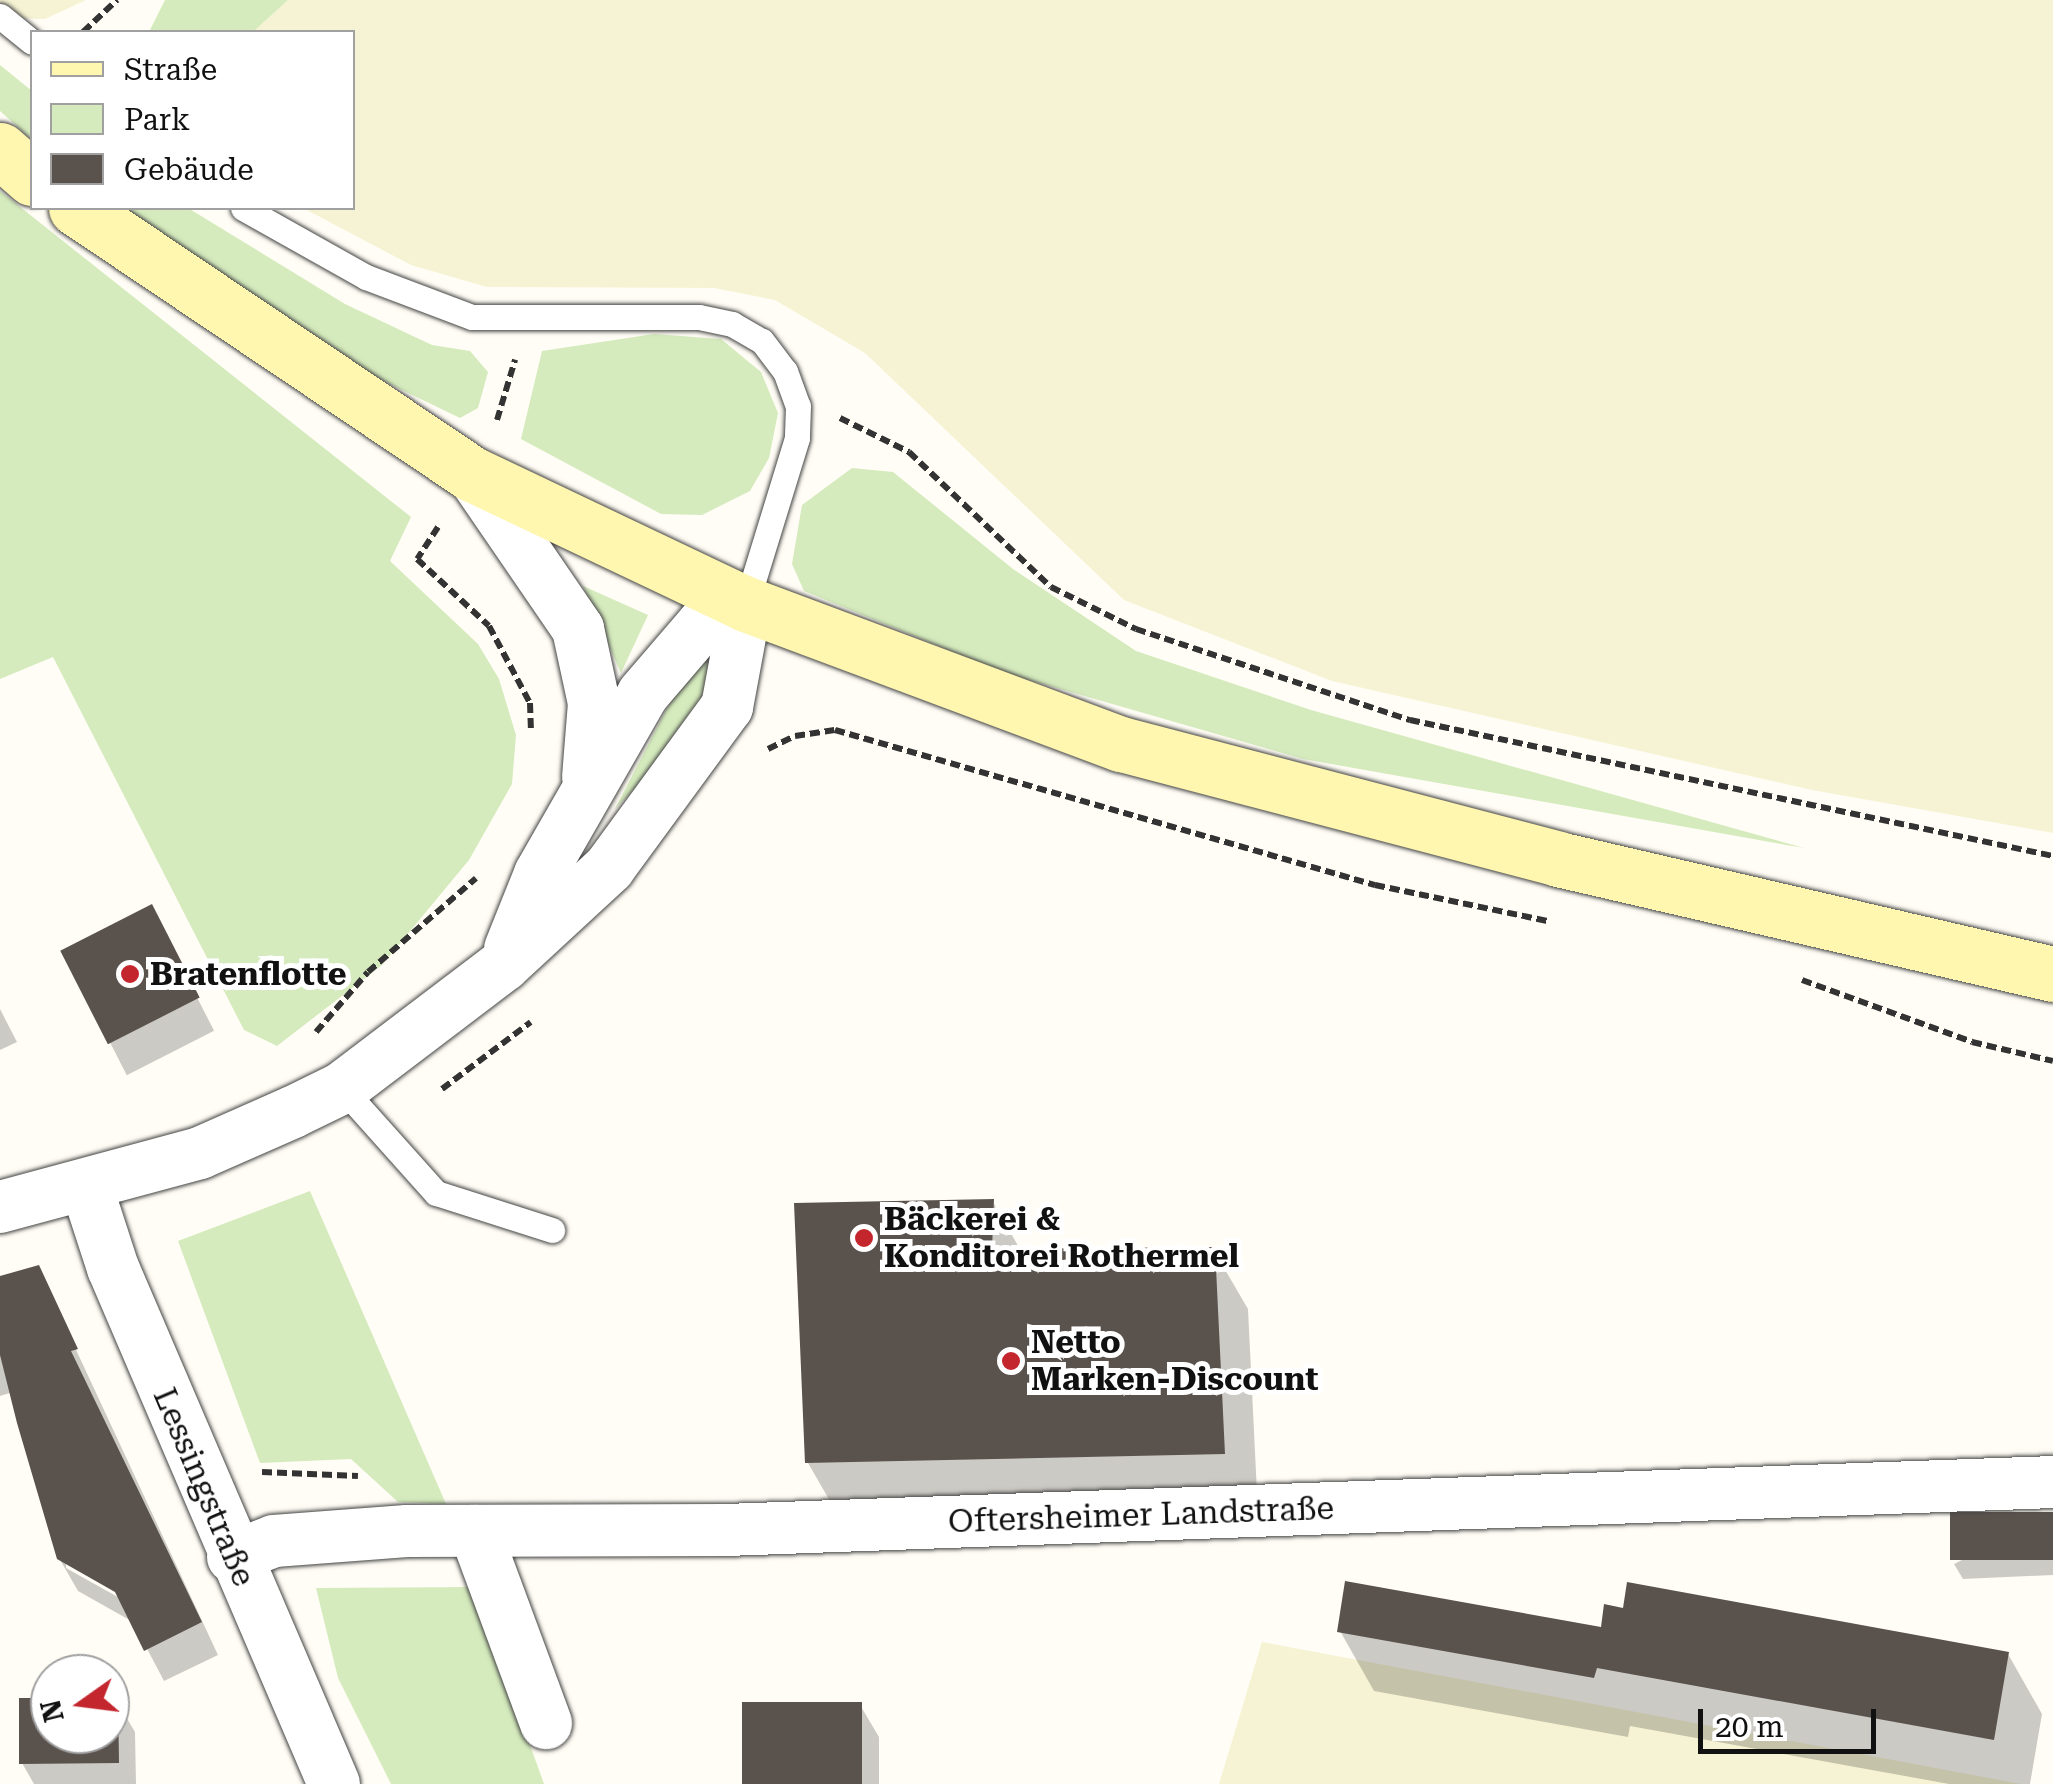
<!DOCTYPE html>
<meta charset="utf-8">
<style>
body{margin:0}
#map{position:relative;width:2053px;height:1784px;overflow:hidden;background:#fffdf5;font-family:"Roboto Serif",serif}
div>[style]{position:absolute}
.farmland>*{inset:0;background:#f6f3d4}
.green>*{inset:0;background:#d5ebbd}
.shadow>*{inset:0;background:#0003;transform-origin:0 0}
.building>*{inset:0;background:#5a524d;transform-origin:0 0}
.path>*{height:6px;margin-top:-3px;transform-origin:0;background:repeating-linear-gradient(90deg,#333 0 10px,transparent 0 15px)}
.roads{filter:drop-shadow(0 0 2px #444) drop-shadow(0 0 2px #444)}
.lane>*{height:25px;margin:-12.5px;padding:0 12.5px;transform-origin:12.5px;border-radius:12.5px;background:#fff}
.street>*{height:52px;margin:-26px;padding:0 26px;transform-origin:26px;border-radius:26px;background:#fff}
.secondary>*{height:55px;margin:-27.5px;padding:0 27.5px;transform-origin:27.5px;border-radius:27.5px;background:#fff6b0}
.dots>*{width:28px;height:28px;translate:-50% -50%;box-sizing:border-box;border:5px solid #fff;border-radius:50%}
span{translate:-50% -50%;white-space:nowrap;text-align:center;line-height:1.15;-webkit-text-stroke:10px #fff;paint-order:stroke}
.poi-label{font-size:32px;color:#111;font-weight:700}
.left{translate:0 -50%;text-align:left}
.street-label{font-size:32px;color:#111}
.legend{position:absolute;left:30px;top:30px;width:325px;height:180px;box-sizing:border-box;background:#fff;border:2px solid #a0a0a0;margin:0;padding:12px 18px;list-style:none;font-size:30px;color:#111}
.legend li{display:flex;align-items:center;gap:20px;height:50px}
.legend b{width:50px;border:2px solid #a0a0a0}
.north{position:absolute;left:30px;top:1654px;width:100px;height:100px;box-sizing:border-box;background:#fff;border:2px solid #a0a0a0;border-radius:50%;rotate:256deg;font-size:28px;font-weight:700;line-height:40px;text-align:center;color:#111}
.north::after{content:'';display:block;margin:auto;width:35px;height:45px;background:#c4262e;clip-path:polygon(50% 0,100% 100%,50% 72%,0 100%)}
.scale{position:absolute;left:1698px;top:1709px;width:178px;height:45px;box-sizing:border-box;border:5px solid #111;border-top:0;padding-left:12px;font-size:30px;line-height:35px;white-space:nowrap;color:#111;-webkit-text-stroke:8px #fff;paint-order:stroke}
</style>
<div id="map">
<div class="farmland">
<div style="clip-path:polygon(0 0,86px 0,45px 19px,5px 18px)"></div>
<div style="clip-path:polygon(288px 0,2053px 0,2053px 833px,1812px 790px,1332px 681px,1124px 600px,865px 353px,775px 300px,714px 288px,487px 287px,411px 265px,303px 208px,352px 208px,352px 32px,253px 32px)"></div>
<div style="clip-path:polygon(1262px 1642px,2021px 1784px,1219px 1784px)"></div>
</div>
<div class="green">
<div style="clip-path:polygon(165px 0,288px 0,253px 32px,149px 32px)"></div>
<div style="clip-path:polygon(0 65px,32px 91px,32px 140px,0 111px)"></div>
<div style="clip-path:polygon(0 191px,411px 517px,390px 561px,478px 644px,499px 679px,516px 735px,512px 784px,469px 860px,382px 965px,277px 1046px,244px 1030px,53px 657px,0 679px)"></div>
<div style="clip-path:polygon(124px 208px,188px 208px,345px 304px,432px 345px,470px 351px,488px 372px,478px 408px,460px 418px,340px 360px)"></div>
<div style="clip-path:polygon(654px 334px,721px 339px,761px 372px,778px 413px,769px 458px,750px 491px,702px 515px,661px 514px,521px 439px,542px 351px)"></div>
<div style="clip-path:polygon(852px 468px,893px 472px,1013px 569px,1136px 651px,1311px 710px,1804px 848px,1303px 759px,1005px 673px,804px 591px,792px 564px,802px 505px)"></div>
<div style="clip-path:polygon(583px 586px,648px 615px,621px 673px)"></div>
<div style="clip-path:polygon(717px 656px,716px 680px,650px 773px,615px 809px,677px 689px,696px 666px)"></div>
<div style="clip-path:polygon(310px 1191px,446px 1504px,398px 1502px,351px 1459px,260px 1463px,178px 1241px)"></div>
<div style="clip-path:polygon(473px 1587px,544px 1784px,391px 1784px,338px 1678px,316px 1588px)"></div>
</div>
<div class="shadow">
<div style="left:151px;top:907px;width:139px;height:98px;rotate:63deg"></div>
<div style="clip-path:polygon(0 1009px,17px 1042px,0 1050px)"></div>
<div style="clip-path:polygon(993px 1202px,1021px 1251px,1213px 1249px,1248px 1309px,1258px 1513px,842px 1522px,808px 1463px)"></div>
<div style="clip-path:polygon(evenodd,38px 1268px,218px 1655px,164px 1681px,133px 1622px,78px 1591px,59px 1558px,13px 1392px,0 1396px,0 1278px,38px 1268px,66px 1562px,127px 1596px,125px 1601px,66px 1568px,66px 1562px)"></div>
<div style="clip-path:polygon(2053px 1514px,2053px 1575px,1963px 1579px,1954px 1564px)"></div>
<div style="clip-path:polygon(1603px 1630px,2008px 1654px,2042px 1714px,2030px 1784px,1949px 1784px,1630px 1726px,1628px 1737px,1374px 1691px,1340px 1631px)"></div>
<div style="clip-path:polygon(50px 1700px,50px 1734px,110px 1734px,110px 1700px,116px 1700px,135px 1732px,136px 1784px,34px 1784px,22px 1763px)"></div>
<div style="clip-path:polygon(860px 1705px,879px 1737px,879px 1784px,746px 1784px)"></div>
</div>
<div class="building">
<div style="left:152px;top:904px;width:105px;height:103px;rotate:63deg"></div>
<div style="clip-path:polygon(994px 1199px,992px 1249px,1215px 1247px,1225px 1454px,805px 1463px,794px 1203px)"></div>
<div style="clip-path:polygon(39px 1265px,78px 1349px,71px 1351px,202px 1622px,144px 1651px,115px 1592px,57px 1559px,17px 1423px,0 1355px,0 1276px)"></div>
<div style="left:2053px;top:1512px;width:48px;height:103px;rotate:90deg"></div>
<div style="clip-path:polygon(1345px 1581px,1601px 1627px,1604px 1604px,1623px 1608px,1627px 1582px,2009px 1652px,1994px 1740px,1597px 1668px,1594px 1678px,1337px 1632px)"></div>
<div style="clip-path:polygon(110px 1697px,118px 1697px,119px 1763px,19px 1764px,19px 1698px,50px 1698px,50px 1734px,110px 1734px)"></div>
<div style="left:862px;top:1702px;width:82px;height:120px;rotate:90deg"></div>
</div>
<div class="path">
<div style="left:83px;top:32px;width:47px;rotate:-43.3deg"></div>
<div style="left:840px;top:418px;width:77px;rotate:26.2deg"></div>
<div style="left:909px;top:452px;width:196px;rotate:43.6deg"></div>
<div style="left:1051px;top:587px;width:95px;rotate:26.3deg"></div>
<div style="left:1136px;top:629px;width:289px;rotate:18.4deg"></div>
<div style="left:1410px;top:720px;width:657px;rotate:11.94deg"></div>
<div style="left:497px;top:420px;width:63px;rotate:-73.3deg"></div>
<div style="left:438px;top:527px;width:38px;rotate:123deg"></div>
<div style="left:417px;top:559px;width:98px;rotate:42.9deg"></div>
<div style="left:489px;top:626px;width:87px;rotate:62deg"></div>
<div style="left:530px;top:703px;width:28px;rotate:88deg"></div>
<div style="left:768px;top:749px;width:30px;rotate:-26deg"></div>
<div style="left:795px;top:736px;width:40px;rotate:-8.5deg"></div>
<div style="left:835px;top:730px;width:562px;rotate:16.02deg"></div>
<div style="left:1375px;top:885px;width:176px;rotate:11.8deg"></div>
<div style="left:1802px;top:980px;width:181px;rotate:20deg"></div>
<div style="left:1972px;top:1042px;width:83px;rotate:13.2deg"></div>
<div style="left:316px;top:1032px;width:79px;rotate:-49.1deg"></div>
<div style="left:368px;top:972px;width:143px;rotate:-41deg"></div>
<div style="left:442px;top:1089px;width:111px;rotate:-37deg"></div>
<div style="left:262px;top:1472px;width:96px;rotate:2.4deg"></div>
</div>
<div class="roads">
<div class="lane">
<div style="left:0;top:16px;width:41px;rotate:39.1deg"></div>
<div style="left:243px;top:208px;width:141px;rotate:29.3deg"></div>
<div style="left:366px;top:277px;width:113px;rotate:20.7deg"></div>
<div style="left:472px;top:317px;width:227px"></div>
<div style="left:699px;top:317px;width:34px;rotate:12deg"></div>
<div style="left:732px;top:324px;width:34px;rotate:30deg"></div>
<div style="left:762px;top:341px;width:38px;rotate:53deg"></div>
<div style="left:785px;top:371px;width:37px;rotate:70deg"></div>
<div style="left:798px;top:406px;width:32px;rotate:92deg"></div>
<div style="left:797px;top:438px;width:174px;rotate:107.1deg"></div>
<div style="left:342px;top:1088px;width:141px;rotate:48.2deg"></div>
<div style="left:436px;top:1193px;width:122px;rotate:17.7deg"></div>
</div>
<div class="street">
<div style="left:472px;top:474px;width:188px;rotate:55.6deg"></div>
<div style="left:578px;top:629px;width:76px;rotate:77.8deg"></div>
<div style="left:594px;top:703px;width:74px;rotate:94.6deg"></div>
<div style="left:510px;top:949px;width:81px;rotate:-68.2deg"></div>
<div style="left:540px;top:874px;width:207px;rotate:-60.2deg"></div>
<div style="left:643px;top:694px;width:92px;rotate:-49.4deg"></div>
<div style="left:703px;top:624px;width:47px;rotate:-24.9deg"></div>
<div style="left:86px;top:1185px;width:87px;rotate:72deg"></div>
<div style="left:113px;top:1268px;width:561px;rotate:66.81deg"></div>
<div style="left:0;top:1207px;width:207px;rotate:-15.1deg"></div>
<div style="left:200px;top:1153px;width:102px;rotate:-23.8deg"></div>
<div style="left:293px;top:1112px;width:55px;rotate:-26.1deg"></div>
<div style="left:342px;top:1088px;width:203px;rotate:-37.2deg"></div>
<div style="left:504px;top:965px;width:143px;rotate:-42.7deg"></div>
<div style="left:609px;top:868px;width:200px;rotate:-53.8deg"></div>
<div style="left:727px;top:707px;width:105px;rotate:-79.5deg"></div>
<div style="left:475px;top:1531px;width:205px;rotate:69.7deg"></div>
<div style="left:233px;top:1557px;width:44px;rotate:-21.3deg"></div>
<div style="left:274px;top:1541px;width:133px;rotate:-4.3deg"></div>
<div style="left:407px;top:1531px;width:319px;rotate:-0.2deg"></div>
<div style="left:726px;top:1530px;width:1328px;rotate:-2.07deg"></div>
</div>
<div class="secondary">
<div style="left:0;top:150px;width:43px;rotate:41.2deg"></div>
<div style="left:76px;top:208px;width:477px;rotate:33.9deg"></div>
<div style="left:472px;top:474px;width:303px;rotate:25.4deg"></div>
<div style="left:746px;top:604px;width:400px;rotate:20.5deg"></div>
<div style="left:1121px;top:744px;width:452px;rotate:14.7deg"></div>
<div style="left:1558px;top:859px;width:508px;rotate:13.08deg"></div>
</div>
</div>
<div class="dots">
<div style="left:130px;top:974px;background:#c4262e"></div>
<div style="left:864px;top:1238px;background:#c4262e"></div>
<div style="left:1011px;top:1361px;background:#c4262e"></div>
</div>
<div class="poi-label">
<span class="left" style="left:150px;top:974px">Bratenflotte</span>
<span class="left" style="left:884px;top:1238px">Bäckerei &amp;<br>Konditorei Rothermel</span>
<span class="left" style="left:1031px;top:1361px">Netto<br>Marken-Discount</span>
</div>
<div class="street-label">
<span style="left:204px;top:1487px;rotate:67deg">Lessingstraße</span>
<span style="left:1141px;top:1515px;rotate:-2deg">Oftersheimer Landstraße</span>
</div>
<ul class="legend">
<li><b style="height:12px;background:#fff6b0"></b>Straße</li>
<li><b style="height:28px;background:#d5ebbd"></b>Park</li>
<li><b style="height:28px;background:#5a524d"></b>Gebäude</li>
</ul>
<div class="north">N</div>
<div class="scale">20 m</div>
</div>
